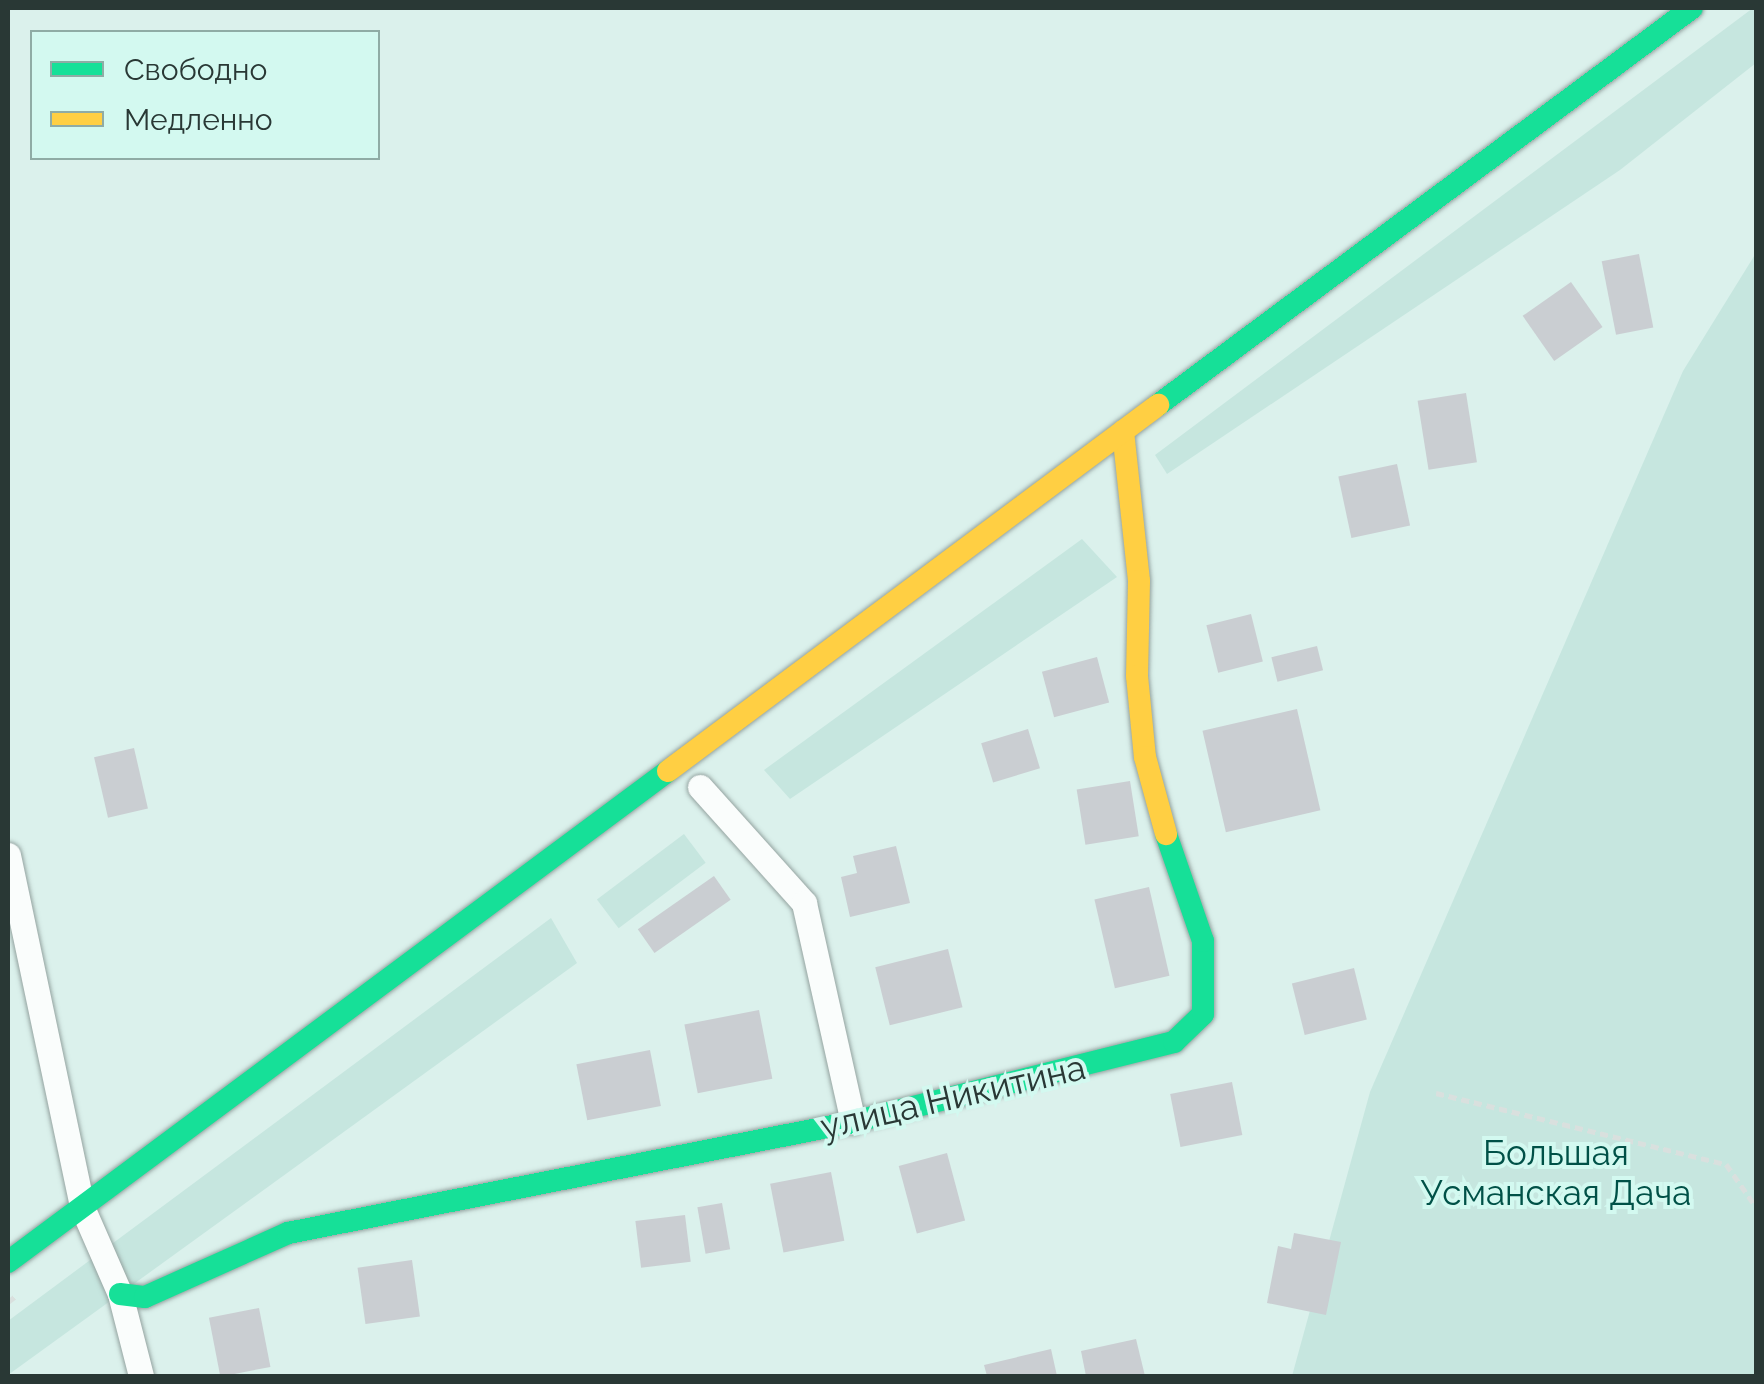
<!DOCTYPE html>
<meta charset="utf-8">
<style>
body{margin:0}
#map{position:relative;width:1764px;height:1384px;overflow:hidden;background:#dbf1ec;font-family:Raleway,sans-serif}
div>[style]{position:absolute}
.green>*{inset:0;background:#c6e6df;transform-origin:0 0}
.building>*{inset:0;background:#caced2;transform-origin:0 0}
.path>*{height:5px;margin-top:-2.5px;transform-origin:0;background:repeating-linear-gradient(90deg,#d9e0de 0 8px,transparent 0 13px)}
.roads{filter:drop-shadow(0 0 2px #94a3a0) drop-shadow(0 0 2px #94a3a0)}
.street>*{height:25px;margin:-12.5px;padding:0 12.5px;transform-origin:12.5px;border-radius:12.5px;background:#fafdfc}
.fast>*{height:22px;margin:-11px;padding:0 11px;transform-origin:11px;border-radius:11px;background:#16e098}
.slow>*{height:22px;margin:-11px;padding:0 11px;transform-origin:11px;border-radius:11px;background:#ffcf43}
span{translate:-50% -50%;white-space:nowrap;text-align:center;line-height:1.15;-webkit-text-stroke:8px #d3f9f0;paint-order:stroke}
.street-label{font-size:35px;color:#293835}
.park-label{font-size:35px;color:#005147}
.frame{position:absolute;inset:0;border:10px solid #293835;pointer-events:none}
.legend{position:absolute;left:30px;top:30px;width:350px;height:130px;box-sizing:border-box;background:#d3f9f0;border:2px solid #8faca5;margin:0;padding:12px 18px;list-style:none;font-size:30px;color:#293835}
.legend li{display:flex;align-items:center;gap:20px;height:50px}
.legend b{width:50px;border:2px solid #8faca5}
</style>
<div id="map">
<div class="green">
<div style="clip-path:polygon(1753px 8px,1756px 8px,1756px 63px,1620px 170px,1167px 474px,1155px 455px)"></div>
<div style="clip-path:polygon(1756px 253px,1756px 1376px,1292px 1376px,1370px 1092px,1683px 371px)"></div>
<div style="clip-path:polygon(1082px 539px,1117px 577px,790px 799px,764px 770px)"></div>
<div style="left:684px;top:834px;width:36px;height:109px;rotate:53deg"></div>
<div style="clip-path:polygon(551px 918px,577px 963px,8px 1375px,8px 1321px)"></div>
</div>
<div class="building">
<div style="left:1639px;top:254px;width:75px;height:38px;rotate:79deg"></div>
<div style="left:1571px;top:282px;width:55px;height:59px;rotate:55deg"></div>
<div style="left:1466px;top:393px;width:70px;height:49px;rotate:81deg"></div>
<div style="left:1397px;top:464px;width:63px;height:60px;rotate:78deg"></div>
<div style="left:1251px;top:614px;width:49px;height:46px;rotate:76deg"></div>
<div style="left:1317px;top:646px;width:25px;height:47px;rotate:76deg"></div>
<div style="left:1097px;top:657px;width:47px;height:57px;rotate:75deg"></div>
<div style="left:1297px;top:709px;width:104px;height:97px;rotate:77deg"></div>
<div style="left:1028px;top:729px;width:41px;height:49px;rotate:73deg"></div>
<div style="left:134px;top:748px;width:62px;height:41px;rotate:77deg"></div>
<div style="left:1130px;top:781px;width:56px;height:54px;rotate:81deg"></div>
<div style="clip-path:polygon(896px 846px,910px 903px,850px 917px,841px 877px,857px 873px,853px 856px)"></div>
<div style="left:714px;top:876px;width:29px;height:93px;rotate:55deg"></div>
<div style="left:1149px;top:887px;width:91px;height:56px;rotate:77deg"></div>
<div style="left:948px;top:949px;width:60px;height:75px;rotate:76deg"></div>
<div style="left:1354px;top:968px;width:53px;height:64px;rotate:76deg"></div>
<div style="left:759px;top:1010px;width:70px;height:76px;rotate:79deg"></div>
<div style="left:650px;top:1050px;width:57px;height:75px;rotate:79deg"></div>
<div style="left:1232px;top:1082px;width:54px;height:63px;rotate:79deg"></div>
<div style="left:947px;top:1153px;width:70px;height:50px;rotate:75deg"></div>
<div style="left:831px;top:1172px;width:70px;height:62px;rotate:79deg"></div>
<div style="left:722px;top:1203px;width:47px;height:25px;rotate:80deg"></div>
<div style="left:685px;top:1215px;width:47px;height:50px;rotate:83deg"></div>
<div style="clip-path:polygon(1294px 1233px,1341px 1242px,1326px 1315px,1267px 1303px,1278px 1246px,1291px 1249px)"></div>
<div style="left:412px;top:1260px;width:57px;height:55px;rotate:82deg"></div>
<div style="left:259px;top:1308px;width:60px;height:51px;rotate:79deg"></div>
<div style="clip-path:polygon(1136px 1339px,1145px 1376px,1086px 1376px,1081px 1351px)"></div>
<div style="clip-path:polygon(1051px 1349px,1057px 1376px,987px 1376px,984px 1365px)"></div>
</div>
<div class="path">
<div style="left:1436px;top:1093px;width:299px;rotate:13.8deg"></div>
<div style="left:1726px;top:1164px;width:52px;rotate:55.1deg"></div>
<div style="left:8px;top:1302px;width:11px;rotate:-38deg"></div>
</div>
<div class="roads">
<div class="street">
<div style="left:700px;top:787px;width:156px;rotate:48.1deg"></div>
<div style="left:804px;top:903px;width:224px;rotate:77.4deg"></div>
<div style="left:8px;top:855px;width:360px;rotate:78.1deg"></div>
<div style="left:82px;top:1207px;width:95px;rotate:66.4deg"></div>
<div style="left:120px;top:1294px;width:85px;rotate:75.6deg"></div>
</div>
<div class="fast">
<div style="left:1158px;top:405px;width:665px;rotate:-36.63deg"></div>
<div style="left:8px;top:1262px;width:823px;rotate:-36.65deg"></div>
<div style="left:120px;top:1294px;width:25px;rotate:7deg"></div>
<div style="left:145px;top:1297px;width:157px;rotate:-24.1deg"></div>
<div style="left:288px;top:1233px;width:576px;rotate:-11.11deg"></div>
<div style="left:853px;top:1122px;width:331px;rotate:-14deg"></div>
<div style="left:1174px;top:1042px;width:40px;rotate:-44deg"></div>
<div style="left:1203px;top:1014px;width:73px;rotate:-90deg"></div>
<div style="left:1203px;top:941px;width:113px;rotate:-109.1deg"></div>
</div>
<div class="slow">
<div style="left:1123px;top:431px;width:151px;rotate:83.9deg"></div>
<div style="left:1139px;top:581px;width:95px;rotate:91.2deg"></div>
<div style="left:1137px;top:676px;width:81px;rotate:84.4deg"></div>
<div style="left:1145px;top:757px;width:80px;rotate:74.7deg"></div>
<div style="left:668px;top:771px;width:612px;rotate:-36.76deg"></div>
</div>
</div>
<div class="street-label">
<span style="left:953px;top:1097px;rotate:-13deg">улица Никитина</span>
</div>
<div class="park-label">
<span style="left:1556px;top:1173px">Большая<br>Усманская Дача</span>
</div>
<div class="frame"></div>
<ul class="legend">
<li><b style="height:12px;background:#16e098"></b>Свободно</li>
<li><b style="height:12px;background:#ffcf43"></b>Медленно</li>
</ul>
</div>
